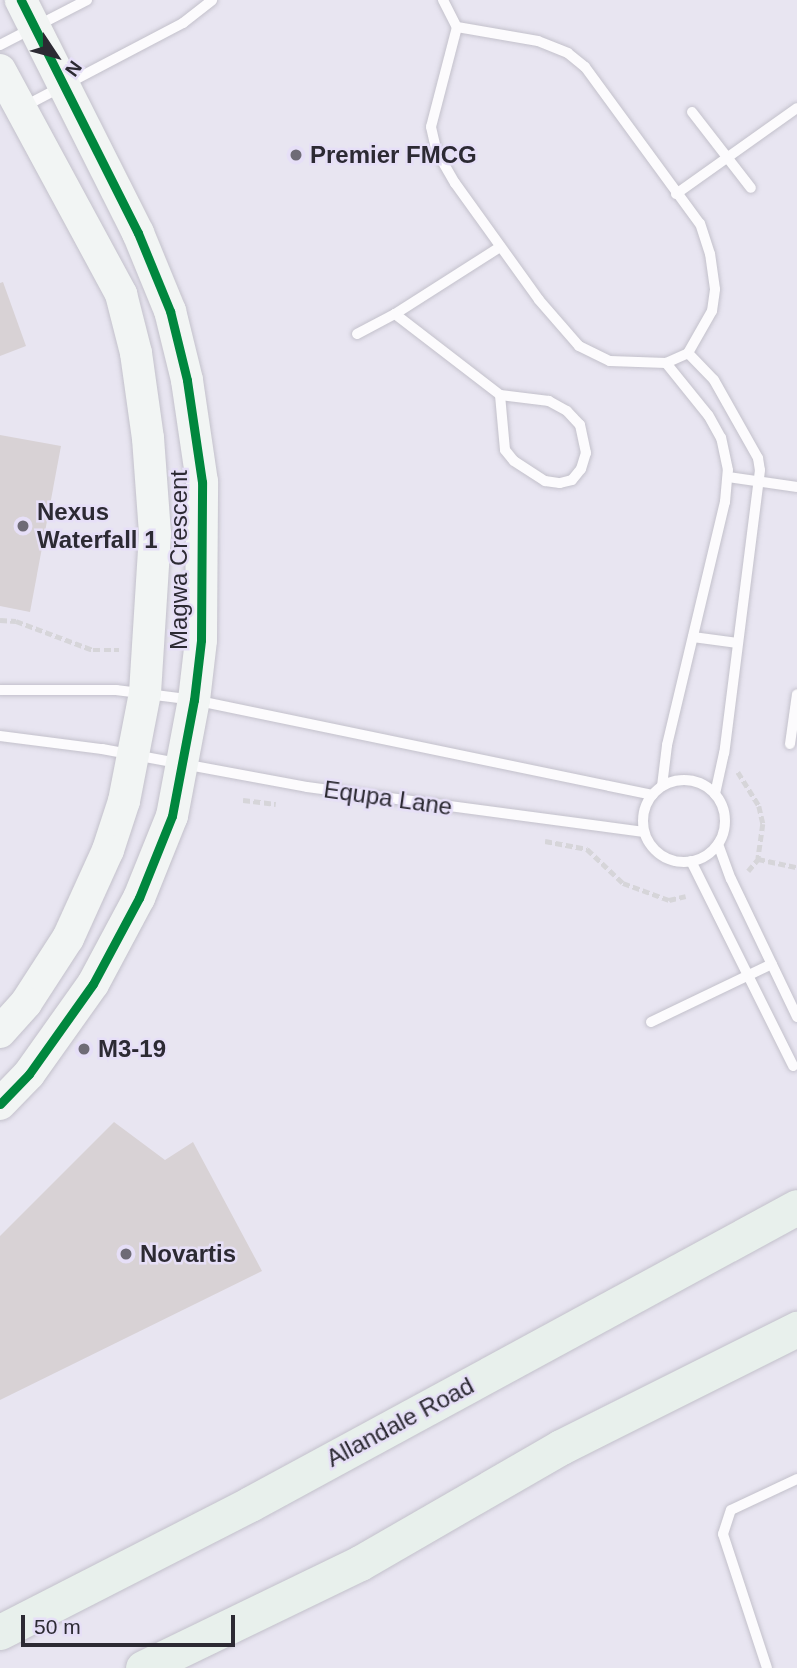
<!DOCTYPE html>
<style>
body{margin:0}
#map{position:relative;width:797px;height:1668px;overflow:hidden;background:#e8e5f1;font-family:Arial,sans-serif}
div>[style]{position:absolute}
.building>*{inset:0;background:#d8d2d5}
.path>*{height:4.5px;margin-top:-2.25px;transform-origin:0;background:repeating-linear-gradient(90deg,#d6d5d9 0 7px,transparent 0 10.5px)}
.roads{filter:drop-shadow(0 0 2px #c3c1cb) drop-shadow(0 0 2px #c3c1cb)}
.lane>*{height:10px;margin:-5px;padding:0 5px;transform-origin:5px;border-radius:5px;background:#fcfbfd}
.lane>.ring{margin:-5px;padding:0;box-sizing:content-box;background:none;border:10px solid #fcfbfd;border-radius:50%}
.secondary>*{height:32px;margin:-16px;padding:0 16px;transform-origin:16px;border-radius:16px;background:#f2f5f4}
.primary>*{height:35px;margin:-17.5px;padding:0 17.5px;transform-origin:17.5px;border-radius:17.5px;background:#e8f0ec}
.cycleway>*{height:9px;margin:-4.5px;padding:0 4.5px;transform-origin:4.5px;border-radius:4.5px;background:#00873e}
.dots>*{width:19px;height:19px;translate:-50% -50%;box-sizing:border-box;border:4px solid #e6dff7;border-radius:50%}
span{translate:-50% -50%;white-space:nowrap;text-align:center;line-height:1.15;-webkit-text-stroke:5px #e6dff7;paint-order:stroke}
.poi-label{font-size:24px;color:#2c2a33;font-weight:700}
.left{translate:0 -50%;text-align:left}
.street-label{font-size:24px;color:#2c2a33}
.north{position:absolute;left:21px;top:21px;width:70px;height:70px;-webkit-text-stroke:5px #e6dff7;paint-order:stroke;rotate:126deg;font-size:19px;font-weight:700;line-height:28px;text-align:center;color:#2c2a33}
.north::after{content:'';display:block;margin:auto;width:24px;height:32px;background:#2c2a33;clip-path:polygon(50% 0,100% 100%,50% 72%,0 100%)}
.scale{position:absolute;left:21px;top:1615px;width:214px;height:32px;box-sizing:border-box;border:4px solid #2c2a33;border-top:0;padding-left:9px;font-size:21px;line-height:24px;white-space:nowrap;color:#2c2a33;-webkit-text-stroke:5px #e6dff7;paint-order:stroke}
</style>
<div id="map">
<div class="building">
<div style="clip-path:polygon(3px 282px,26px 346px,0 356px,0 283px)"></div>
<div style="clip-path:polygon(0 435px,61px 446px,30px 612px,0 606px)"></div>
<div style="clip-path:polygon(114px 1122px,165px 1160px,193px 1142px,262px 1271px,0 1400px,0 1236px)"></div>
</div>
<div class="path">
<div style="left:0;top:620px;width:16px;rotate:4deg"></div>
<div style="left:16px;top:621px;width:82px;rotate:20.6deg"></div>
<div style="left:93px;top:650px;width:26px"></div>
<div style="left:738px;top:772px;width:40px;rotate:58deg"></div>
<div style="left:759px;top:806px;width:18px;rotate:77deg"></div>
<div style="left:763px;top:824px;width:35px;rotate:98deg"></div>
<div style="left:243px;top:800px;width:33px;rotate:7deg"></div>
<div style="left:545px;top:841px;width:43px;rotate:10.8deg"></div>
<div style="left:587px;top:849px;width:50px;rotate:43.4deg"></div>
<div style="left:623px;top:883px;width:49px;rotate:20.3deg"></div>
<div style="left:669px;top:900px;width:17px;rotate:-13deg"></div>
<div style="left:748px;top:871px;width:16px;rotate:-50deg"></div>
<div style="left:758px;top:859px;width:40px;rotate:12deg"></div>
</div>
<div class="roads">
<div class="lane">
<div style="left:443px;top:0;width:30px;rotate:63deg"></div>
<div style="left:457px;top:27px;width:103px;rotate:104.6deg"></div>
<div style="left:431px;top:127px;width:26px;rotate:77deg"></div>
<div style="left:437px;top:152px;width:36px;rotate:60deg"></div>
<div style="left:455px;top:183px;width:144px;rotate:54.3deg"></div>
<div style="left:539px;top:300px;width:61px;rotate:49deg"></div>
<div style="left:579px;top:346px;width:34px;rotate:26deg"></div>
<div style="left:610px;top:361px;width:56px;rotate:2deg"></div>
<div style="left:666px;top:363px;width:24px;rotate:-24deg"></div>
<div style="left:688px;top:353px;width:48px;rotate:-60.3deg"></div>
<div style="left:712px;top:311px;width:22px;rotate:-82deg"></div>
<div style="left:715px;top:289px;width:35px;rotate:-98deg"></div>
<div style="left:710px;top:254px;width:32px;rotate:-108deg"></div>
<div style="left:700px;top:224px;width:195px;rotate:-126.2deg"></div>
<div style="left:585px;top:67px;width:22px;rotate:-141deg"></div>
<div style="left:568px;top:53px;width:32px;rotate:-158deg"></div>
<div style="left:538px;top:41px;width:82px;rotate:-170.2deg"></div>
<div style="left:0;top:45px;width:98px;rotate:-27.3deg"></div>
<div style="left:23px;top:107px;width:181px;rotate:-27.7deg"></div>
<div style="left:183px;top:23px;width:37px;rotate:-38deg"></div>
<div style="left:692px;top:112px;width:96px;rotate:52.2deg"></div>
<div style="left:676px;top:194px;width:148px;rotate:-35.4deg"></div>
<div style="left:395px;top:314px;width:133px;rotate:37.6deg"></div>
<div style="left:500px;top:395px;width:55px;rotate:84.8deg"></div>
<div style="left:505px;top:450px;width:14px;rotate:51deg"></div>
<div style="left:514px;top:461px;width:37px;rotate:33deg"></div>
<div style="left:545px;top:481px;width:15px;rotate:8deg"></div>
<div style="left:560px;top:483px;width:12px;rotate:-14deg"></div>
<div style="left:572px;top:480px;width:14px;rotate:-51deg"></div>
<div style="left:581px;top:469px;width:17px;rotate:-73deg"></div>
<div style="left:586px;top:453px;width:29px;rotate:-102deg"></div>
<div style="left:580px;top:425px;width:19px;rotate:-133deg"></div>
<div style="left:567px;top:411px;width:21px;rotate:-151deg"></div>
<div style="left:549px;top:401px;width:49px;rotate:-173deg"></div>
<div style="left:357px;top:334px;width:43px;rotate:-27.8deg"></div>
<div style="left:395px;top:314px;width:125px;rotate:-32.5deg"></div>
<div style="left:688px;top:353px;width:37px;rotate:46deg"></div>
<div style="left:714px;top:380px;width:90px;rotate:60.6deg"></div>
<div style="left:758px;top:458px;width:12px;rotate:81deg"></div>
<div style="left:760px;top:470px;width:285px;rotate:97.2deg"></div>
<div style="left:724px;top:753px;width:42px;rotate:102.4deg"></div>
<div style="left:728px;top:477px;width:70px;rotate:8.2deg"></div>
<div style="left:693px;top:637px;width:45px;rotate:7.6deg"></div>
<div style="left:0;top:690px;width:116px"></div>
<div style="left:116px;top:690px;width:79px;rotate:7.3deg"></div>
<div style="left:194px;top:700px;width:468px;rotate:11.7deg"></div>
<div style="left:0;top:736px;width:103px;rotate:7.3deg"></div>
<div style="left:102px;top:749px;width:208px;rotate:10.5deg"></div>
<div style="left:307px;top:787px;width:340px;rotate:7.6deg"></div>
<div style="left:790px;top:744px;width:50px;rotate:-82deg"></div>
<div class="ring" style="left:643px;top:780px;width:72px;height:72px"></div>
<div style="left:662px;top:786px;width:41px;rotate:-83deg"></div>
<div style="left:667px;top:745px;width:250px;rotate:-76.6deg"></div>
<div style="left:725px;top:502px;width:32px;rotate:-85deg"></div>
<div style="left:728px;top:470px;width:33px;rotate:-102deg"></div>
<div style="left:721px;top:438px;width:26px;rotate:-119deg"></div>
<div style="left:708px;top:415px;width:67px;rotate:-128.9deg"></div>
<div style="left:718px;top:844px;width:37px;rotate:70deg"></div>
<div style="left:731px;top:879px;width:153px;rotate:64.4deg"></div>
<div style="left:691px;top:861px;width:229px;rotate:63.5deg"></div>
<div style="left:651px;top:1022px;width:134px;rotate:-25.6deg"></div>
<div style="left:767px;top:1668px;width:141px;rotate:-108.2deg"></div>
<div style="left:723px;top:1534px;width:25px;rotate:-72deg"></div>
<div style="left:731px;top:1510px;width:73px;rotate:-25.2deg"></div>
</div>
<div class="secondary">
<div style="left:0;top:70px;width:255px;rotate:61.6deg"></div>
<div style="left:121px;top:294px;width:61px;rotate:75.7deg"></div>
<div style="left:136px;top:353px;width:86px;rotate:82deg"></div>
<div style="left:148px;top:438px;width:96px;rotate:85.8deg"></div>
<div style="left:155px;top:534px;width:159px;rotate:93.6deg"></div>
<div style="left:145px;top:693px;width:110px;rotate:101deg"></div>
<div style="left:124px;top:801px;width:52px;rotate:108.1deg"></div>
<div style="left:108px;top:850px;width:97px;rotate:114.4deg"></div>
<div style="left:68px;top:938px;width:77px;rotate:122.9deg"></div>
<div style="left:26px;top:1003px;width:39px;rotate:132deg"></div>
<div style="left:0;top:1104px;width:42px;rotate:-46deg"></div>
<div style="left:29px;top:1074px;width:110px;rotate:-54.6deg"></div>
<div style="left:93px;top:984px;width:98px;rotate:-61.9deg"></div>
<div style="left:139px;top:898px;width:88px;rotate:-68.1deg"></div>
<div style="left:172px;top:816px;width:118px;rotate:-79.3deg"></div>
<div style="left:194px;top:700px;width:60px;rotate:-83.3deg"></div>
<div style="left:201px;top:640px;width:158px;rotate:-89.6deg"></div>
<div style="left:202px;top:482px;width:103px;rotate:-98.4deg"></div>
<div style="left:187px;top:380px;width:71px;rotate:-103.8deg"></div>
<div style="left:170px;top:311px;width:84px;rotate:-112.3deg"></div>
<div style="left:138px;top:233px;width:261px;rotate:-116.7deg"></div>
</div>
<div class="primary">
<div style="left:0;top:1632px;width:281px;rotate:-27.1deg"></div>
<div style="left:250px;top:1504px;width:622px;rotate:-28.5deg"></div>
<div style="left:143px;top:1668px;width:241px;rotate:-25.8deg"></div>
<div style="left:360px;top:1563px;width:232px;rotate:-30deg"></div>
<div style="left:561px;top:1447px;width:264px;rotate:-26.6deg"></div>
</div>
</div>
<div class="cycleway">
<div style="left:0;top:1104px;width:42px;rotate:-46deg"></div>
<div style="left:29px;top:1074px;width:110px;rotate:-54.6deg"></div>
<div style="left:93px;top:984px;width:98px;rotate:-61.9deg"></div>
<div style="left:139px;top:898px;width:88px;rotate:-68.1deg"></div>
<div style="left:172px;top:816px;width:118px;rotate:-79.3deg"></div>
<div style="left:194px;top:700px;width:60px;rotate:-83.3deg"></div>
<div style="left:201px;top:640px;width:158px;rotate:-89.6deg"></div>
<div style="left:202px;top:482px;width:103px;rotate:-98.4deg"></div>
<div style="left:187px;top:380px;width:71px;rotate:-103.8deg"></div>
<div style="left:170px;top:311px;width:84px;rotate:-112.3deg"></div>
<div style="left:138px;top:233px;width:261px;rotate:-116.7deg"></div>
</div>
<div class="dots">
<div style="left:296px;top:155px;background:#6e6b76"></div>
<div style="left:23px;top:526px;background:#6e6b76"></div>
<div style="left:84px;top:1049px;background:#6e6b76"></div>
<div style="left:126px;top:1254px;background:#6e6b76"></div>
</div>
<div class="poi-label">
<span class="left" style="left:310px;top:155px">Premier FMCG</span>
<span class="left" style="left:37px;top:526px">Nexus<br>Waterfall 1</span>
<span class="left" style="left:98px;top:1049px">M3-19</span>
<span class="left" style="left:140px;top:1254px">Novartis</span>
</div>
<div class="street-label">
<span style="left:179px;top:560px;rotate:-90deg">Magwa Crescent</span>
<span style="left:388px;top:798px;rotate:8deg">Equpa Lane</span>
<span style="left:400px;top:1422px;rotate:-28deg">Allandale Road</span>
</div>
<div class="north">N</div>
<div class="scale">50 m</div>
</div>
